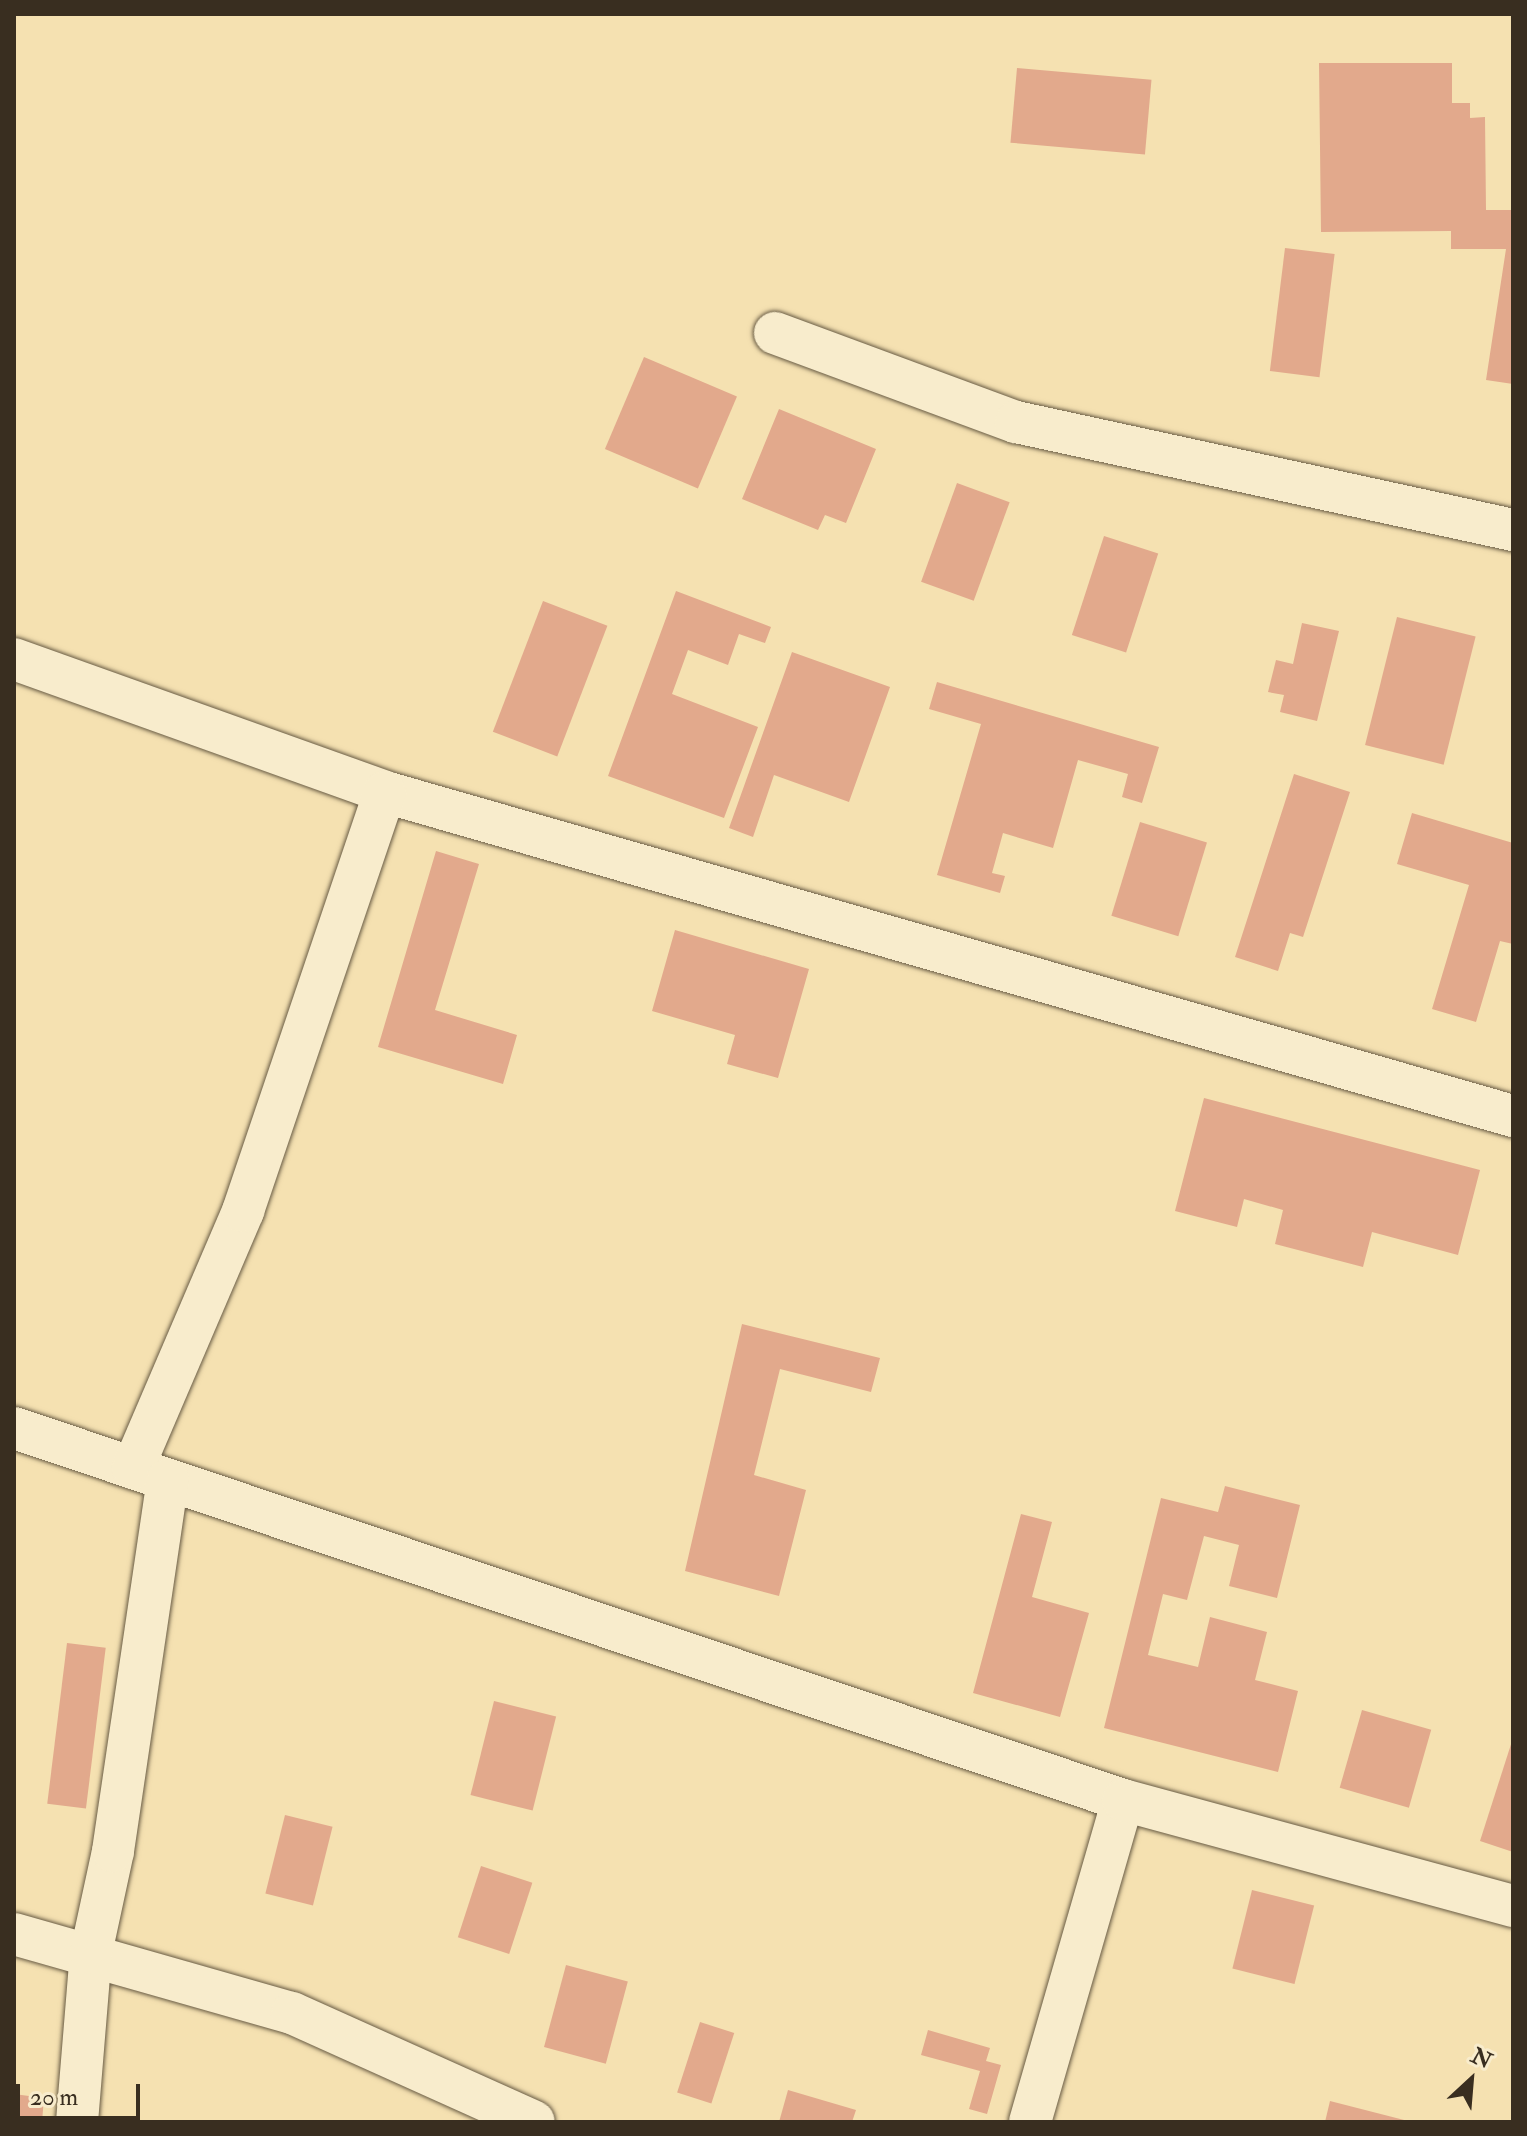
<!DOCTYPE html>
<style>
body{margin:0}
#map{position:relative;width:1527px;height:2136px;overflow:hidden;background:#f5e1b1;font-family:"IM FELL Double Pica",serif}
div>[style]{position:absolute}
.building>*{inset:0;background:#e2a98c;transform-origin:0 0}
.roads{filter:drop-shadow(0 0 2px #685b44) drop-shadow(0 0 2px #685b44)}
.street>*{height:42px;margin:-21px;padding:0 21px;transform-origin:21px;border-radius:21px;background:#f8eccc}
span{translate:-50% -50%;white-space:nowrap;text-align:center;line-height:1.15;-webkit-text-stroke:8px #f8eccc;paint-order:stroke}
.frame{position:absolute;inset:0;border:16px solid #392e20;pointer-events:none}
.north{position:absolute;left:1431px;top:2040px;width:80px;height:80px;-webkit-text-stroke:6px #f8eccc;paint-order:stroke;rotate:26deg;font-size:22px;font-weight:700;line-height:32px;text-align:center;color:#392e20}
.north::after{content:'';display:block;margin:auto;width:28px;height:36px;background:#392e20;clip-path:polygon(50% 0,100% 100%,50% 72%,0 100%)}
.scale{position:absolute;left:16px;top:2084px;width:124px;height:36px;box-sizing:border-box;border:4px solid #392e20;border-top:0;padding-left:10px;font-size:24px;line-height:28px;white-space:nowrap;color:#392e20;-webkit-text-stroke:6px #f8eccc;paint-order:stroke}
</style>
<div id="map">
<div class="building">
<div style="clip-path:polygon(1319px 63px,1452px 63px,1452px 103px,1470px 103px,1470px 118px,1485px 117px,1486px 210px,1513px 210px,1513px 384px,1486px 380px,1506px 249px,1451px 249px,1451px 231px,1321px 232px)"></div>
<div style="left:1017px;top:68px;width:135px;height:75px;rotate:5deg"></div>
<div style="left:1285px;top:248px;width:50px;height:124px;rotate:7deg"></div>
<div style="left:644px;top:357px;width:101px;height:100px;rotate:23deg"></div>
<div style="clip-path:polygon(779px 409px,876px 449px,846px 523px,825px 515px,818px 530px,742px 499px)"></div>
<div style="left:957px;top:483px;width:56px;height:105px;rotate:20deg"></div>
<div style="left:1104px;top:536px;width:57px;height:104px;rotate:18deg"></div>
<div style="clip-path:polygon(676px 591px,771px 627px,765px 643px,739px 634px,728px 665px,688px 650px,672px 694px,758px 727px,724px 818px,608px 776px)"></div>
<div style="left:543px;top:601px;width:69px;height:140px;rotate:21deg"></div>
<div style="left:1397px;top:617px;width:81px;height:132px;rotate:14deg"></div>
<div style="clip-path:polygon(1302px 623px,1339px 631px,1317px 721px,1280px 712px,1284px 695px,1268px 692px,1276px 660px,1293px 664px)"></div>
<div style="clip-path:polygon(792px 652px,890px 687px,849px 802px,774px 775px,753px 837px,729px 828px)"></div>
<div style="clip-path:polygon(937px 682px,1159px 747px,1142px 803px,1122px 797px,1128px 774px,1078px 760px,1053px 848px,1003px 833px,992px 873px,1005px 876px,1000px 893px,937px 875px,981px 724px,929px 709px)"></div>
<div style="clip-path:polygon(1294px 774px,1350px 792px,1303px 937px,1290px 933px,1278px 971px,1235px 957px)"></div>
<div style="clip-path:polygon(1412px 813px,1513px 843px,1513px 944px,1500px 941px,1476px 1022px,1432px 1009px,1469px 885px,1397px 864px)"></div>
<div style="left:1140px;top:822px;width:70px;height:98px;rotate:17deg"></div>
<div style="clip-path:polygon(436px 851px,479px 864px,435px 1010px,517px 1035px,503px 1084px,378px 1047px)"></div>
<div style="clip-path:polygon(675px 930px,809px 969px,778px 1078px,727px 1064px,735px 1035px,652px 1011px)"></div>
<div style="clip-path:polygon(1204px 1098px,1480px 1170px,1458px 1255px,1372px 1232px,1363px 1267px,1275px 1244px,1283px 1210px,1244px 1199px,1237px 1227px,1175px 1211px)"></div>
<div style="clip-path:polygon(742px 1324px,880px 1358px,871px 1392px,780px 1369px,754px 1475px,806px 1490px,779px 1596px,685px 1571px)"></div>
<div style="clip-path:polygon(1225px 1486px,1300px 1505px,1277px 1598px,1229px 1586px,1239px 1545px,1204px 1536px,1187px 1600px,1163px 1594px,1148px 1655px,1198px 1667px,1210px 1617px,1267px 1632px,1255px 1680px,1298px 1691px,1278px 1772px,1104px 1728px,1161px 1498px,1218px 1512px)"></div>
<div style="clip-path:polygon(1021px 1514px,1052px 1522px,1032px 1597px,1089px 1613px,1060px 1717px,973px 1693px)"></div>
<div style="left:67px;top:1643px;width:39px;height:162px;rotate:7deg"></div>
<div style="left:494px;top:1701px;width:64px;height:97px;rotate:14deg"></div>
<div style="left:1362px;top:1710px;width:72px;height:81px;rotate:16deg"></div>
<div style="clip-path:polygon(1513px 1738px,1513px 1852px,1480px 1841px)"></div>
<div style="left:285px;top:1815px;width:49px;height:81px;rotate:14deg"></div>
<div style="left:481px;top:1866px;width:54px;height:75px;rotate:18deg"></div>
<div style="left:1252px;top:1890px;width:64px;height:81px;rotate:14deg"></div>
<div style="left:566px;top:1965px;width:64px;height:85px;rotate:15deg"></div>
<div style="left:700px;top:2022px;width:36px;height:74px;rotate:18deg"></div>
<div style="clip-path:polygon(928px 2030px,990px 2048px,986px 2061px,1001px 2065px,987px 2114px,969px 2109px,980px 2071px,921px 2055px)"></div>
<div style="clip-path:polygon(788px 2090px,856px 2110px,852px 2122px,779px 2122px)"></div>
<div style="clip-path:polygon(14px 2094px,44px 2098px,42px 2122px,14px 2122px)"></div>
<div style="clip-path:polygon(1330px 2101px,1408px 2121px,1408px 2122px,1325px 2122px)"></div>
</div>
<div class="roads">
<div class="street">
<div style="left:775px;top:333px;width:257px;rotate:20.3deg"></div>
<div style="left:1016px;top:422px;width:509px;rotate:12.26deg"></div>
<div style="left:14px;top:659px;width:394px;rotate:19.7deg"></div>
<div style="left:385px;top:792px;width:1174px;rotate:16.03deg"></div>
<div style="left:14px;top:1428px;width:1170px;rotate:18.54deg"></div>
<div style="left:133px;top:1468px;width:280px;rotate:-66.8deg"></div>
<div style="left:243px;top:1211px;width:442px;rotate:-71.3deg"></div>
<div style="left:14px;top:1934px;width:289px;rotate:15.9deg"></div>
<div style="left:292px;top:2013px;width:265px;rotate:24.2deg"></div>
<div style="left:77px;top:2122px;width:170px;rotate:-85.3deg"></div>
<div style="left:91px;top:1953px;width:104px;rotate:-77.8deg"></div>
<div style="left:113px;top:1851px;width:375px;rotate:-81.6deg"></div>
<div style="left:1030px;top:2122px;width:335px;rotate:-73.9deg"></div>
<div style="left:1123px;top:1800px;width:404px;rotate:15.2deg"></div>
</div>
</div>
<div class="frame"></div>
<div class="north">N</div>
<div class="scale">20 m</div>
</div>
